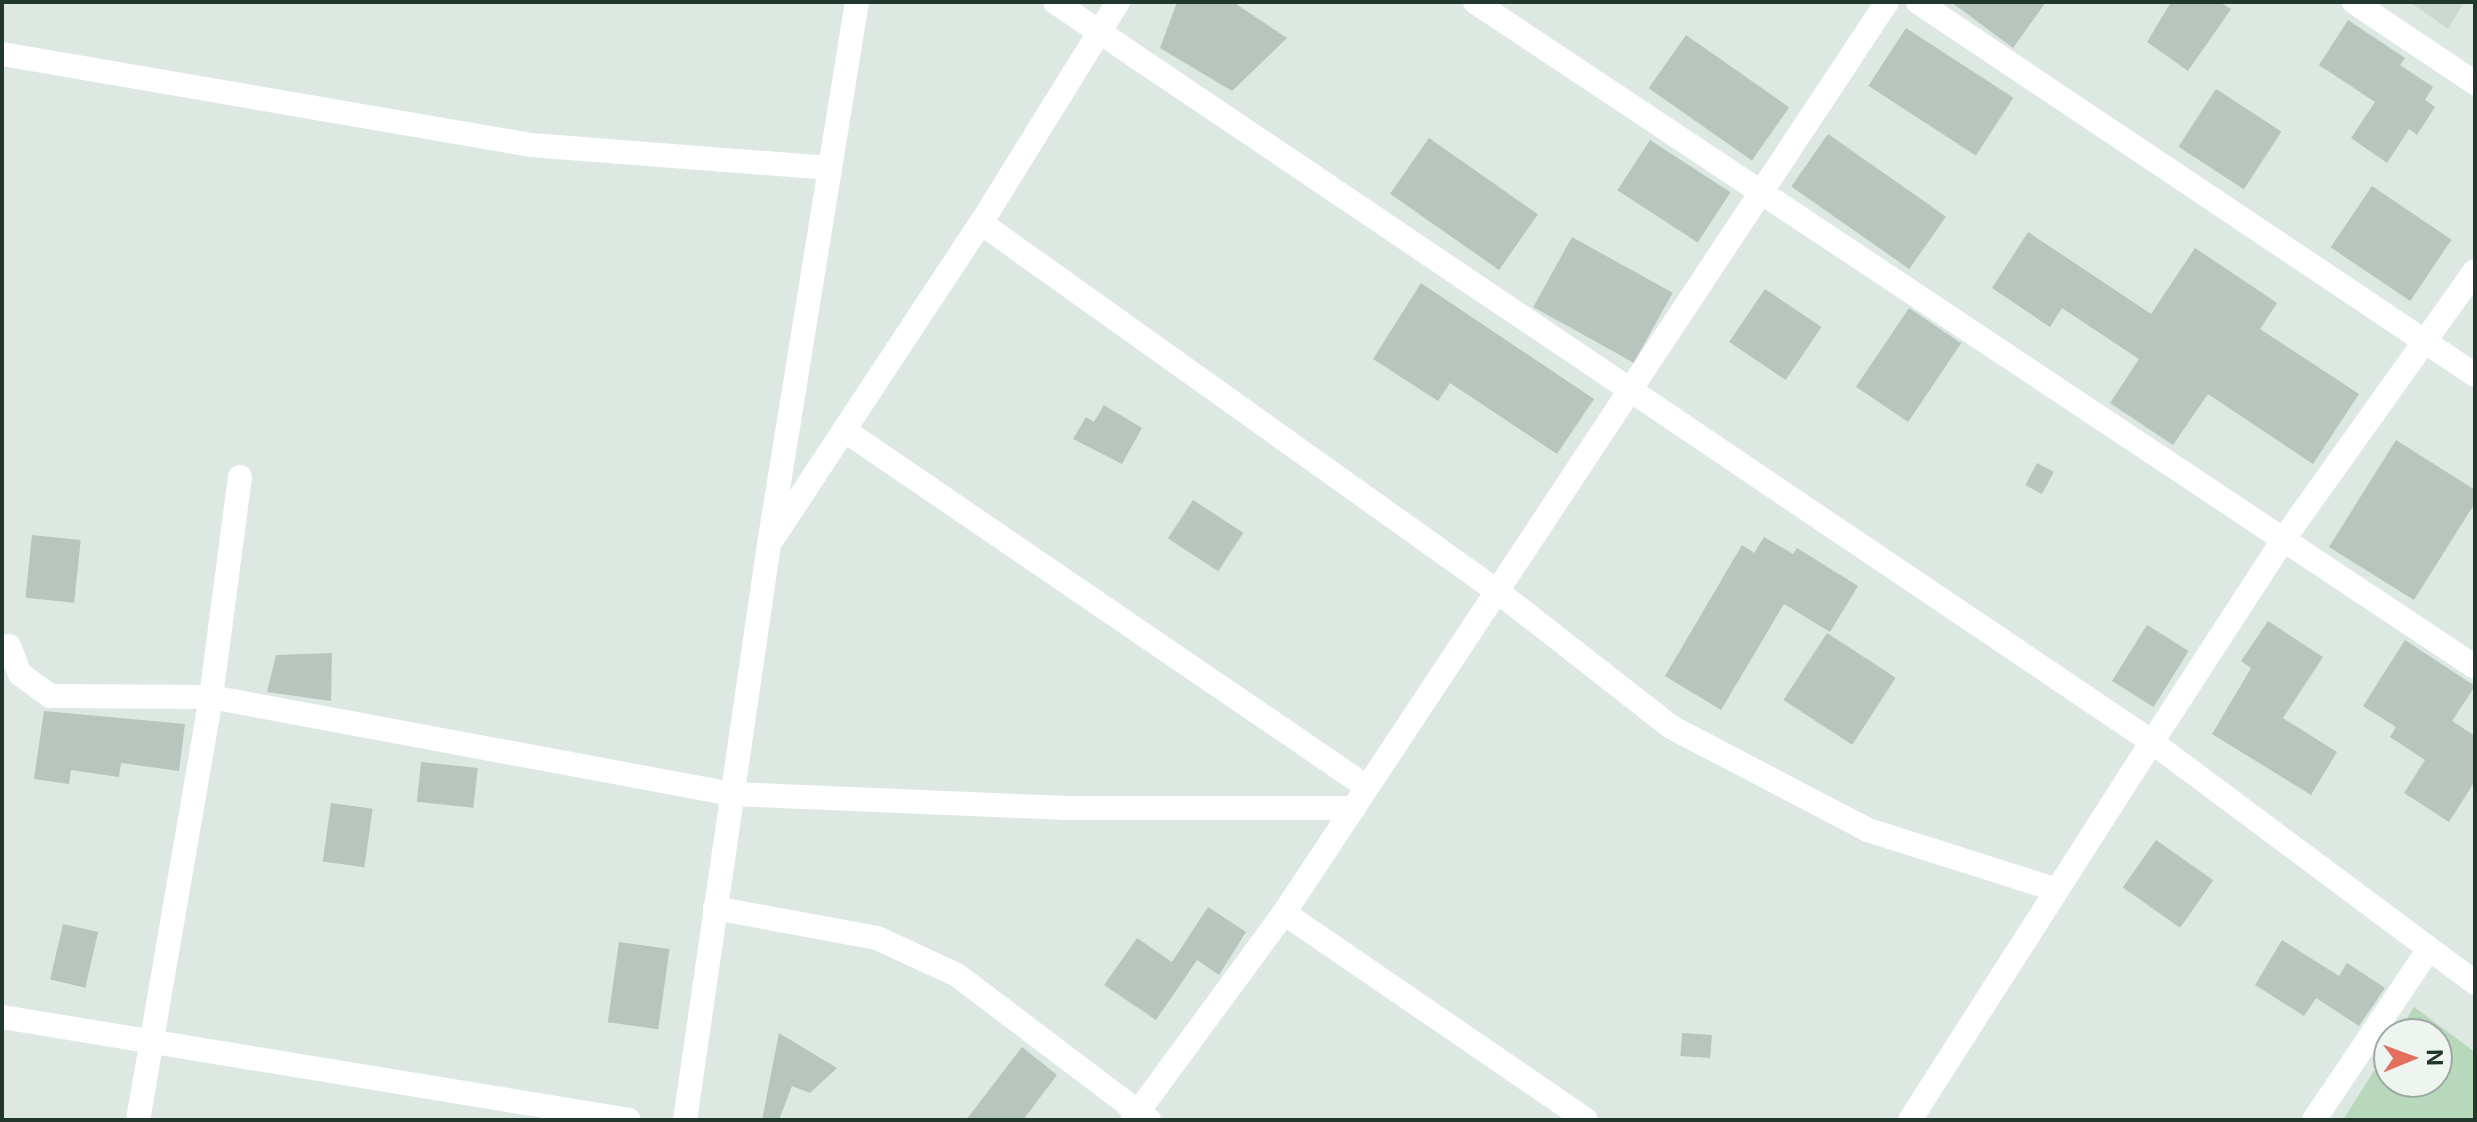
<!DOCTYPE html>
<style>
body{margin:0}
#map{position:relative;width:2477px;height:1122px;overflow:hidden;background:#dee8e2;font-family:Inter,sans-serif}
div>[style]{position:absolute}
.built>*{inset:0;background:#ccd8d1}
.green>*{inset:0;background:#b8d8bc}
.building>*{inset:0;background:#b7c5be;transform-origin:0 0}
.minor>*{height:24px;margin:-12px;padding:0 12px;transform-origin:12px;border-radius:12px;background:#fff}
span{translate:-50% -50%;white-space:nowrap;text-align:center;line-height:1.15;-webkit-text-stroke:8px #eef5f1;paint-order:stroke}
.frame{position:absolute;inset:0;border:4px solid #21362d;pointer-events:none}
.north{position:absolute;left:2373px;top:1018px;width:80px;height:80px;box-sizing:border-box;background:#eef5f1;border:2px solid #9ca9a3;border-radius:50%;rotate:89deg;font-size:22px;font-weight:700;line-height:32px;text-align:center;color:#21362d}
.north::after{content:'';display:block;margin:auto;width:28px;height:36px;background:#e46e60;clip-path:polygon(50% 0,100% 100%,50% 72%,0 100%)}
</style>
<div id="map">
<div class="built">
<div style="clip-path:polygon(2410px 2px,2464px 2px,2448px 29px)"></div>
</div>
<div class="green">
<div style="clip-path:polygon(2414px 1007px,2475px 1052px,2475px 1120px,2343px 1120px,2389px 1047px,2389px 1082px,2437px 1082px,2437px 1034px,2397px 1034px)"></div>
</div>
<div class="building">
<div style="clip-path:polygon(1177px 2px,1233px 2px,1287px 38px,1232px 91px,1160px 48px)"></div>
<div style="clip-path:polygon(1951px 2px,2046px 2px,2013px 48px)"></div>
<div style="clip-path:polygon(2171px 2px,2219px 2px,2231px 9px,2188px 71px,2147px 42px)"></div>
<div style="clip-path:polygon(2348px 20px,2405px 58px,2400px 65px,2433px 87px,2425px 100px,2435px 107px,2417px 135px,2409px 129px,2387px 163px,2351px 138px,2375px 102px,2319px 65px)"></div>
<div style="left:1906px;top:28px;width:128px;height:69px;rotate:33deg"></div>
<div style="left:1686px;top:35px;width:126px;height:65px;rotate:35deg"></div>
<div style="left:2216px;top:89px;width:78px;height:69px;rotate:33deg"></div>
<div style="left:1828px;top:134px;width:144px;height:64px;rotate:35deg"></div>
<div style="left:1429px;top:138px;width:133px;height:68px;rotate:35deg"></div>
<div style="left:1650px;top:140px;width:96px;height:60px;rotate:33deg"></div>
<div style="left:2372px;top:186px;width:96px;height:74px;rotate:34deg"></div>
<div style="clip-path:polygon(2028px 232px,2151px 314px,2195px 248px,2277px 303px,2260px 329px,2359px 394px,2313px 464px,2208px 394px,2173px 445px,2110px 403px,2139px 359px,2062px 308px,2050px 327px,1992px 288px)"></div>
<div style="left:1572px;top:237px;width:115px;height:80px;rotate:29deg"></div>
<div style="clip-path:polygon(1421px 283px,1594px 399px,1557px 454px,1450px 383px,1438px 401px,1373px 359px)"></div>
<div style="left:1765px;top:289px;width:68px;height:64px;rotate:34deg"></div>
<div style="left:1909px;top:308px;width:63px;height:95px;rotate:34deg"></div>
<div style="clip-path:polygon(1104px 405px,1142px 428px,1122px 464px,1073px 439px,1086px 417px,1094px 422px)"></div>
<div style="clip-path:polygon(2396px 440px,2475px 490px,2475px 503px,2414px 600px,2329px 547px)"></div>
<div style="left:2037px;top:463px;width:19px;height:25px;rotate:28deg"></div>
<div style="left:1193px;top:500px;width:60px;height:46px;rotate:33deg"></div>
<div style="left:32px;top:535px;width:49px;height:63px;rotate:6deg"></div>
<div style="clip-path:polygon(1764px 537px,1793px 554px,1797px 548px,1858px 586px,1830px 632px,1784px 604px,1721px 710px,1665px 676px,1742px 545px,1754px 553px)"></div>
<div style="clip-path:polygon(2268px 621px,2323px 657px,2283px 718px,2337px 752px,2311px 795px,2212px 734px,2251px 668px,2241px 661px)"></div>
<div style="left:2147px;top:625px;width:49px;height:66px;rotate:32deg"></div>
<div style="left:1827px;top:633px;width:82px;height:80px;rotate:33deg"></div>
<div style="clip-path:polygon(2405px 640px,2475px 686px,2452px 721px,2475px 736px,2475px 781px,2449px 822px,2404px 793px,2425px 760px,2390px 737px,2396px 727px,2363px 706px)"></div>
<div style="clip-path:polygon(332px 653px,331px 701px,267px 692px,276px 655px)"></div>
<div style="clip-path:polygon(44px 711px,185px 724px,179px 771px,121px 763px,119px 777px,71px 770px,69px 784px,34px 779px)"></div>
<div style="left:421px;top:762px;width:57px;height:40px;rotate:6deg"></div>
<div style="left:331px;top:803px;width:42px;height:59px;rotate:8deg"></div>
<div style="left:2156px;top:840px;width:70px;height:58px;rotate:35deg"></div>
<div style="clip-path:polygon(1208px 907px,1246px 932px,1219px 975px,1197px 960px,1156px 1020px,1104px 985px,1137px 938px,1172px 962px)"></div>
<div style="left:63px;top:924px;width:36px;height:57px;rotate:13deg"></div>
<div style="clip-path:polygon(2282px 940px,2339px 976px,2347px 963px,2385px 988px,2359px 1026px,2316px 998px,2304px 1016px,2255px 985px)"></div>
<div style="left:619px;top:942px;width:51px;height:81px;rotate:8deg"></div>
<div style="clip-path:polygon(779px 1033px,837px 1068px,810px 1093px,792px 1086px,779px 1120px,762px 1120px)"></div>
<div style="left:1682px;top:1033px;width:30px;height:23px;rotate:4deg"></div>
<div style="clip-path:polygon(1022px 1047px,1057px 1075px,1023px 1120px,966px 1120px)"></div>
</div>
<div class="minor">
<div style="left:1055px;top:2px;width:1323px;rotate:34deg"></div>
<div style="left:2152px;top:742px;width:241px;rotate:-57deg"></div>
<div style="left:2283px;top:540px;width:330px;rotate:-54.5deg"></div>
<div style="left:1475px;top:2px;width:1201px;rotate:33.62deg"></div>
<div style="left:1918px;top:2px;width:670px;rotate:33.81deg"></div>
<div style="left:2354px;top:2px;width:146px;rotate:33.8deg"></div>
<div style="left:2px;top:54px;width:537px;rotate:9.76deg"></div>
<div style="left:531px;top:145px;width:300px;rotate:4.4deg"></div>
<div style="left:981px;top:223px;width:634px;rotate:35.5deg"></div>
<div style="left:1497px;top:591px;width:221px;rotate:38deg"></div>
<div style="left:1671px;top:727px;width:222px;rotate:27.6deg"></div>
<div style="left:1868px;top:830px;width:198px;rotate:17.6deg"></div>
<div style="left:844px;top:430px;width:633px;rotate:34.32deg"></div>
<div style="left:773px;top:538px;width:377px;rotate:-56.6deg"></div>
<div style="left:981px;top:223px;width:260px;rotate:-58.2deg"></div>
<div style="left:9px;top:646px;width:30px;rotate:69deg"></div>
<div style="left:20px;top:674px;width:37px;rotate:36deg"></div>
<div style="left:50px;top:696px;width:161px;rotate:0.4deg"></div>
<div style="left:211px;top:697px;width:530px;rotate:10.55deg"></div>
<div style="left:732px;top:794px;width:331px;rotate:2.4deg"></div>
<div style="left:1063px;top:808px;width:291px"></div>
<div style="left:715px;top:908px;width:165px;rotate:10.5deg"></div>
<div style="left:877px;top:938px;width:88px;rotate:24.8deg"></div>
<div style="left:957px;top:975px;width:241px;rotate:37.1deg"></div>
<div style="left:1284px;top:913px;width:366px;rotate:34.4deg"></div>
<div style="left:2px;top:1017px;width:635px;rotate:9.33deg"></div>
<div style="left:138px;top:1120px;width:429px;rotate:-80.2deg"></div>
<div style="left:211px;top:697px;width:222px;rotate:-82.5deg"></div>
<div style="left:685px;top:1120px;width:582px;rotate:-81.7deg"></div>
<div style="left:769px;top:544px;width:549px;rotate:-80.78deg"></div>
<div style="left:1132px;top:1120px;width:257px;rotate:-53.7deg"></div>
<div style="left:1284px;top:913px;width:1092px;rotate:-56.5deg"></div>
<div style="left:1910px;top:1120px;width:449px;rotate:-57.4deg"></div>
<div style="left:2152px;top:742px;width:403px;rotate:36.7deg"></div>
<div style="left:2314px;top:1120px;width:206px;rotate:-56.1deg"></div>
</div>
<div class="frame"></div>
<div class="north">N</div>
</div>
